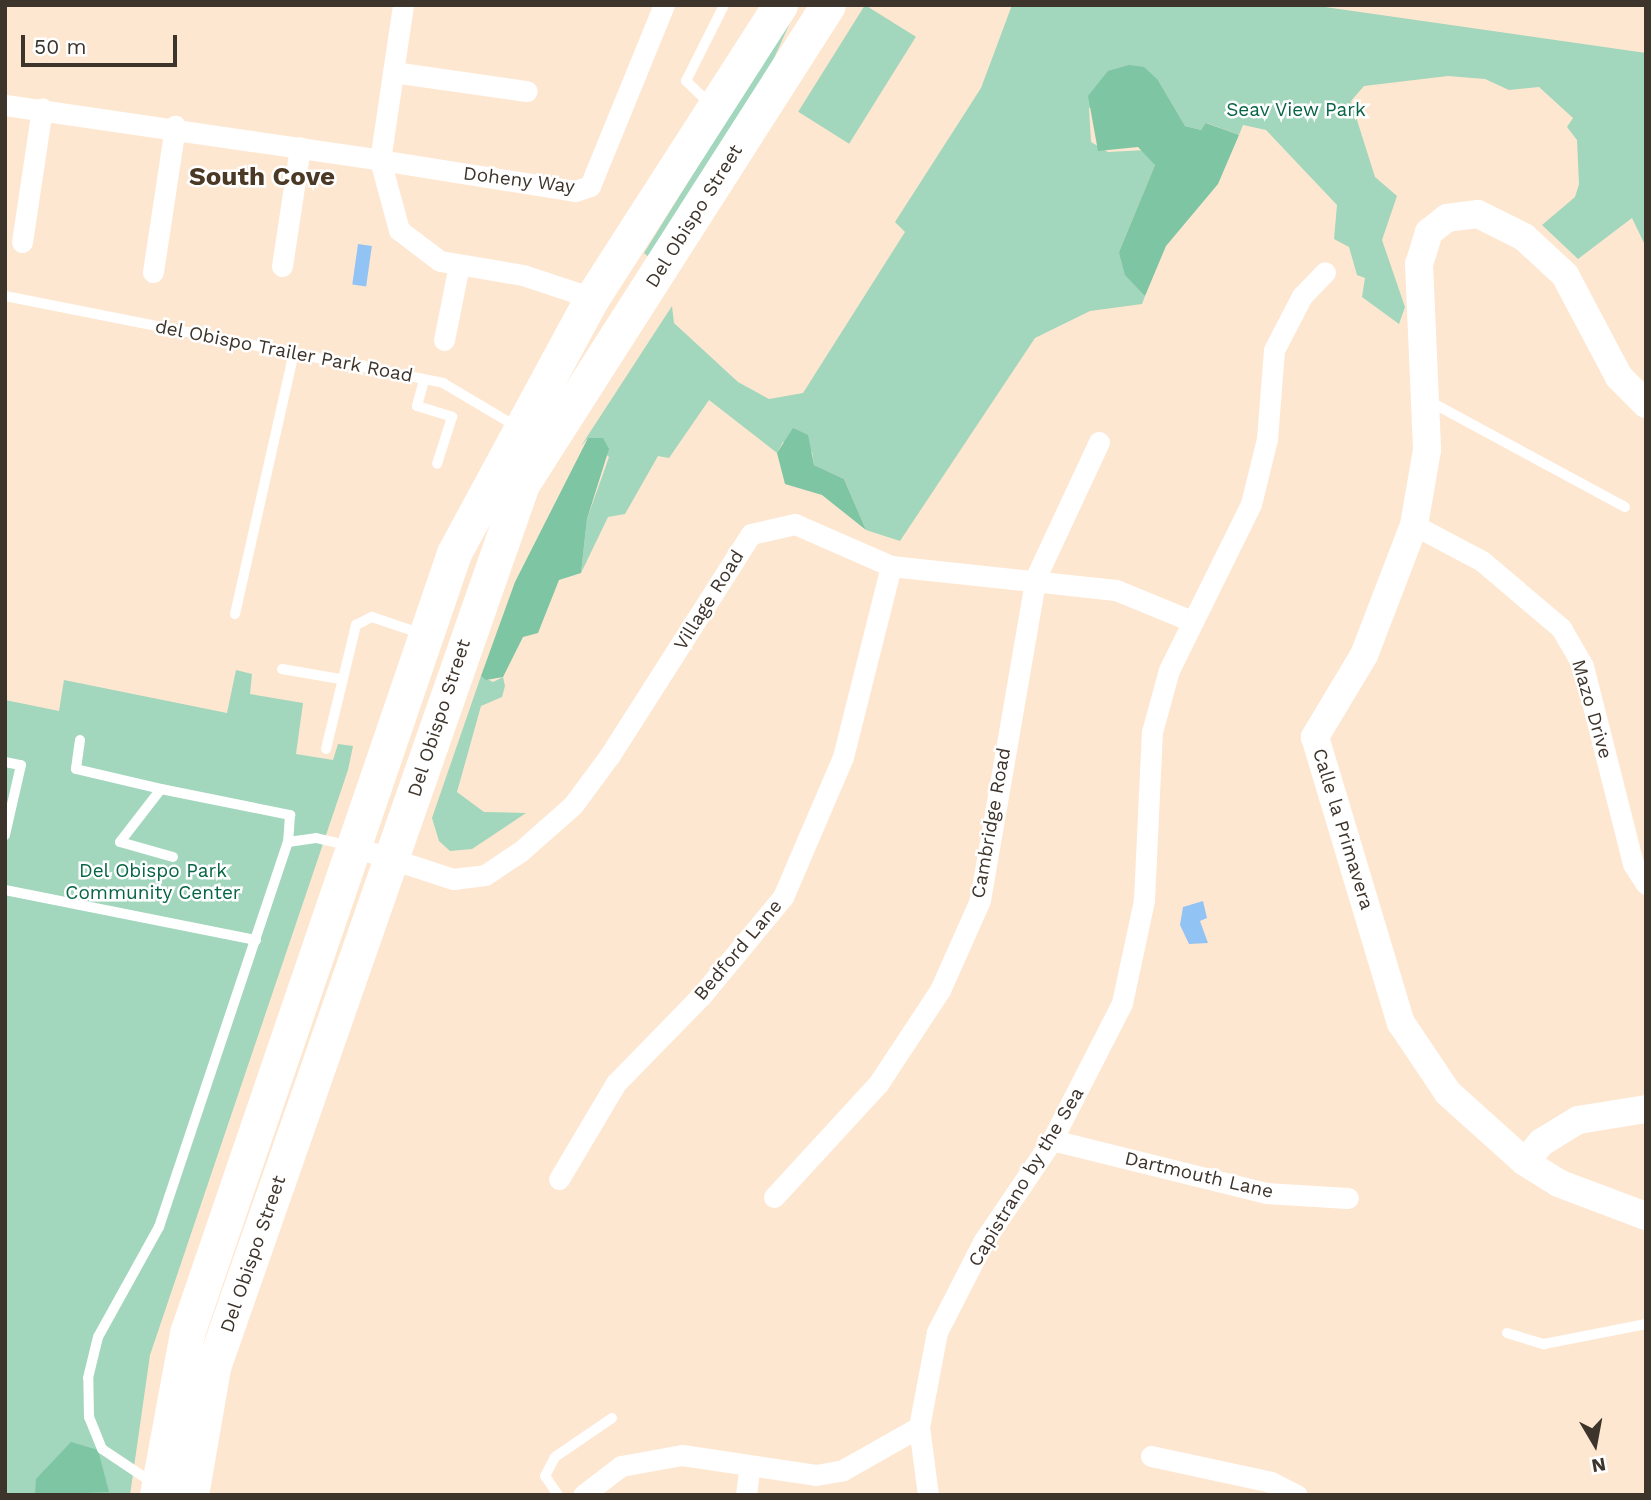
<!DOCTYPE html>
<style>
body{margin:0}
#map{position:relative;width:1651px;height:1500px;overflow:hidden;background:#fee7d0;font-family:"Work Sans",sans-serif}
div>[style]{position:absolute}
.green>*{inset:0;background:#a2d6bd;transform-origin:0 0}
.forest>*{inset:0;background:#7dc5a3}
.water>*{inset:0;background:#92c3f5;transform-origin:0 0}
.service>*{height:10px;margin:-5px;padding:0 5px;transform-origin:5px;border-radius:5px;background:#fff}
.minor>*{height:21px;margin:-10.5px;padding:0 10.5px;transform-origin:10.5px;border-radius:10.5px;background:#fff}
.tertiary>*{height:28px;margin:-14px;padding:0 14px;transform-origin:14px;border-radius:14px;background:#fff}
.primary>*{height:35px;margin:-17.5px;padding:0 17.5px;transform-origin:17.5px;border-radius:17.5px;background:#fff}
span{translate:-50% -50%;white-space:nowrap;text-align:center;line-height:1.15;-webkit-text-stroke:5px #fff;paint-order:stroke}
.park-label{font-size:19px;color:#076546}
.street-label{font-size:19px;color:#3d342b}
.district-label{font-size:26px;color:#4b3926;font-weight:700}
.frame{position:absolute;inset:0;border:7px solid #3d342b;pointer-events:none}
.north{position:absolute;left:1560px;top:1409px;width:70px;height:70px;-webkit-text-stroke:5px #fff;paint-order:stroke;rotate:170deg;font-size:19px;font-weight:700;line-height:28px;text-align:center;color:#3d342b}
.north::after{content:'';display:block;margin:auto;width:24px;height:32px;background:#3d342b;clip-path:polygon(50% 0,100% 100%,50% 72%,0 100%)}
.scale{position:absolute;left:21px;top:35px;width:156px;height:32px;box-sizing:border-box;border:4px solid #3d342b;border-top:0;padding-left:9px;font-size:21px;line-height:24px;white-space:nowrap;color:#3d342b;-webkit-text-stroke:5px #fff;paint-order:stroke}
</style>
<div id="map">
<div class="green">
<div style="clip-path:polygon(798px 5px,756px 98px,652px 260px,644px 253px)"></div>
<div style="left:865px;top:5px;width:60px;height:126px;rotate:32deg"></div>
<div style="clip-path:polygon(1012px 5px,1311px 5px,1646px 53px,1646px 247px,1632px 218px,1578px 259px,1542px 225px,1575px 197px,1579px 184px,1577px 140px,1567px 127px,1573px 118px,1539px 87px,1509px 90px,1485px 79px,1448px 76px,1364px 86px,1351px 101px,1375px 177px,1397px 196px,1382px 240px,1405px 307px,1399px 324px,1362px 297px,1365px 278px,1357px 275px,1349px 247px,1334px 239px,1337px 205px,1266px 130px,1243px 125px,1239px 135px,1207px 123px,1201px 130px,1185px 126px,1158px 80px,1089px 108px,1091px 142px,1108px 152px,1146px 150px,1155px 165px,1119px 252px,1145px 296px,1142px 304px,1090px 311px,1035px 338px,900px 541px,866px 530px,844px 479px,814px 465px,812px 452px,783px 442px,777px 453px,709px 400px,669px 458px,658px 456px,625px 514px,608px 517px,581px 573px,587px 519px,609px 457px,588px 438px,581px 446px,672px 306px,674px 323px,738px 382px,769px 399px,803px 393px,905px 232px,895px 222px,981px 88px)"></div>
<div style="clip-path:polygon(236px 670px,252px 674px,250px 694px,303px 703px,296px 754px,333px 760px,338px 744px,353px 746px,348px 770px,150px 1355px,130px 1495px,5px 1495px,5px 700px,59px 711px,64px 680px,227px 713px)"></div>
<div style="clip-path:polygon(481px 676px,493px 682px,503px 677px,505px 686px,502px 697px,481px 706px,457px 792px,484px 812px,526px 813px,472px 849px,450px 851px,439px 841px,432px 818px)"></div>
</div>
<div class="forest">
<div style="clip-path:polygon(1129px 65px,1144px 67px,1158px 80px,1185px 126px,1201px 130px,1206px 123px,1239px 135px,1218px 184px,1166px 246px,1145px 296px,1125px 275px,1119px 252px,1155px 165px,1138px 147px,1098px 151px,1088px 96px,1108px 71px)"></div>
<div style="clip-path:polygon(793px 428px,808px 435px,814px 465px,844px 479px,866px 530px,822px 495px,785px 484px,777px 453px)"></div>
<div style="clip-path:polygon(588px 438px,603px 438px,609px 449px,587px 519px,581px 573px,559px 580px,538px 633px,523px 637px,503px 677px,486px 680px,481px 676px,515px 582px)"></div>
<div style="clip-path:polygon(71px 1442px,98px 1450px,109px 1492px,35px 1495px,36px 1479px)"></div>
</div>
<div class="water">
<div style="left:358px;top:244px;width:14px;height:41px;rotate:8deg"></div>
<div style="clip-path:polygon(1203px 901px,1207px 918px,1200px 921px,1208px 943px,1189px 944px,1180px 925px,1183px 907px)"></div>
</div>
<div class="service">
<div style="left:711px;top:105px;width:35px;rotate:-136deg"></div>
<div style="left:686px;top:81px;width:85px;rotate:-63.4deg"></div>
<div style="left:5px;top:296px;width:447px;rotate:11.2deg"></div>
<div style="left:443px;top:383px;width:86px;rotate:30.7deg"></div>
<div style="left:424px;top:380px;width:27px;rotate:105deg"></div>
<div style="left:417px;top:406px;width:37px;rotate:17deg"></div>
<div style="left:452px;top:417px;width:49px;rotate:107.7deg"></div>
<div style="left:1427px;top:400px;width:225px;rotate:28.4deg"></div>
<div style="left:235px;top:614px;width:268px;rotate:-77.3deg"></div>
<div style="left:282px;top:669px;width:59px;rotate:9.8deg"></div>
<div style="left:80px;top:740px;width:29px;rotate:98deg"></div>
<div style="left:76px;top:769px;width:87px;rotate:13.2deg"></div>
<div style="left:326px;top:749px;width:128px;rotate:-76.4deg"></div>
<div style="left:356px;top:625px;width:18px;rotate:-27deg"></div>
<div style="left:372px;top:617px;width:53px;rotate:18.8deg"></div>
<div style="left:5px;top:762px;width:16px;rotate:11deg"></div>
<div style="left:21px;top:765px;width:72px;rotate:102.9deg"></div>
<div style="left:173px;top:857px;width:55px;rotate:-164.2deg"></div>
<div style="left:120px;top:842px;width:67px;rotate:-52.3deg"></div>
<div style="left:161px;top:789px;width:132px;rotate:11.4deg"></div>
<div style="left:290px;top:815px;width:27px;rotate:94deg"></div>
<div style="left:5px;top:890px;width:256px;rotate:11.3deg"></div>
<div style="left:1507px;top:1333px;width:39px;rotate:17deg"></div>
<div style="left:1544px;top:1344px;width:104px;rotate:-11.1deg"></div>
<div style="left:153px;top:1483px;width:61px;rotate:-146.3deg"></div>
<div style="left:102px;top:1449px;width:35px;rotate:-112deg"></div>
<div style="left:89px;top:1417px;width:39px;rotate:-91deg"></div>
<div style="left:88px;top:1378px;width:42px;rotate:-76.3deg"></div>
<div style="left:98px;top:1337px;width:126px;rotate:-61deg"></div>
<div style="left:159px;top:1227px;width:406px;rotate:-71.5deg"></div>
<div style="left:288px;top:842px;width:28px;rotate:-8deg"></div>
<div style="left:316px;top:838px;width:35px;rotate:13deg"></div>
<div style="left:558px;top:1495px;width:23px;rotate:-124deg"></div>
<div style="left:545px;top:1476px;width:21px;rotate:-62deg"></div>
<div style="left:555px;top:1457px;width:69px;rotate:-34.4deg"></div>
</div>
<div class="minor">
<div style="left:403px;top:5px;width:157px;rotate:98.4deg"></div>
<div style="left:380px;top:160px;width:197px;rotate:9deg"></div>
<div style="left:575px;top:191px;width:16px;rotate:-18deg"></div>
<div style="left:590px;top:186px;width:196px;rotate:-67.8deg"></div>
<div style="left:393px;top:72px;width:135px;rotate:8.1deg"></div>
<div style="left:5px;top:105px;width:379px;rotate:8.3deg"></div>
<div style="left:380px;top:160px;width:73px;rotate:74.8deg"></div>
<div style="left:399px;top:230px;width:51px;rotate:37.1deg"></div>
<div style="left:440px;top:261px;width:84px;rotate:9.6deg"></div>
<div style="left:523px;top:275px;width:73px;rotate:18.4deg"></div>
<div style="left:22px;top:242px;width:135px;rotate:-81.5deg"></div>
<div style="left:282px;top:266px;width:120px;rotate:-81.4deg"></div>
<div style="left:153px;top:272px;width:148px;rotate:-81.4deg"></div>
<div style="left:444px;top:340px;width:76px;rotate:-78.7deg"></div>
<div style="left:1414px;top:525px;width:77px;rotate:27.9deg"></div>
<div style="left:1482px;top:561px;width:104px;rotate:40.3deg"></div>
<div style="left:1561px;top:628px;width:44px;rotate:59.9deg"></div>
<div style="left:1583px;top:666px;width:204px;rotate:75.8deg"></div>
<div style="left:1633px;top:864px;width:24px;rotate:57deg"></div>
<div style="left:358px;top:848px;width:100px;rotate:18.1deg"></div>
<div style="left:453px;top:879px;width:32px;rotate:-7deg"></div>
<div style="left:485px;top:875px;width:43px;rotate:-33.7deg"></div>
<div style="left:521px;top:851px;width:69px;rotate:-41.5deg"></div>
<div style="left:573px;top:805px;width:62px;rotate:-53.5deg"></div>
<div style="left:610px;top:755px;width:262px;rotate:-57.5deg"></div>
<div style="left:751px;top:534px;width:45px;rotate:-12.8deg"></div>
<div style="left:795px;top:524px;width:105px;rotate:23.6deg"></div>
<div style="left:891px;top:566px;width:226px;rotate:6.1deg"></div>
<div style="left:1116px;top:590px;width:79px;rotate:22.3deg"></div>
<div style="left:1052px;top:1140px;width:220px;rotate:13.9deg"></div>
<div style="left:1266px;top:1193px;width:82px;rotate:3.5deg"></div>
<div style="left:559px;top:1179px;width:112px;rotate:-59.3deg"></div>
<div style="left:616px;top:1083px;width:122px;rotate:-45.7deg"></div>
<div style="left:701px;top:996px;width:129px;rotate:-50.4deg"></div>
<div style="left:783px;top:897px;width:152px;rotate:-66.8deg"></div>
<div style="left:843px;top:757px;width:197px;rotate:-75.9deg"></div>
<div style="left:774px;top:1197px;width:154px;rotate:-47.4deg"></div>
<div style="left:878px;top:1084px;width:113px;rotate:-56.6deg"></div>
<div style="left:940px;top:990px;width:98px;rotate:-66deg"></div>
<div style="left:980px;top:900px;width:328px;rotate:-80.2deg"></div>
<div style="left:1036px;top:577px;width:149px;rotate:-65deg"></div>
<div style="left:1151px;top:1456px;width:123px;rotate:12.2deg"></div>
<div style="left:1271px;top:1482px;width:29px;rotate:27deg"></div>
<div style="left:583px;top:1495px;width:48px;rotate:-37.3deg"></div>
<div style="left:621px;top:1466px;width:62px;rotate:-10.2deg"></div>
<div style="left:682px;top:1455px;width:135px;rotate:8.5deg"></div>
<div style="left:816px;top:1475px;width:27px;rotate:-10deg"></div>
<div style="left:843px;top:1470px;width:87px;rotate:-29.5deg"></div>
<div style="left:746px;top:1495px;width:26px;rotate:-83deg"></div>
<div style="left:928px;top:1495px;width:69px;rotate:-97.5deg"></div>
<div style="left:919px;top:1427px;width:97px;rotate:-79.3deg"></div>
<div style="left:937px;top:1332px;width:101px;rotate:-62.9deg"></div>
<div style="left:983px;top:1242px;width:123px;rotate:-55.9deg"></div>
<div style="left:1052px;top:1140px;width:154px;rotate:-62.9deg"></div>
<div style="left:1122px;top:1003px;width:105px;rotate:-77.9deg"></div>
<div style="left:1144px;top:900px;width:168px;rotate:-87.3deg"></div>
<div style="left:1152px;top:732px;width:64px;rotate:-74.7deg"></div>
<div style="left:1169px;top:670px;width:185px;rotate:-63.7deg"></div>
<div style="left:1251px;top:504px;width:67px;rotate:-76.2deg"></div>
<div style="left:1267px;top:439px;width:89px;rotate:-85.5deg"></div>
<div style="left:1274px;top:350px;width:61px;rotate:-62.6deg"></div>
<div style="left:1302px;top:296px;width:33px;rotate:-46deg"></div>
</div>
<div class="tertiary">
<div style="left:1646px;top:404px;width:38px;rotate:-135deg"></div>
<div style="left:1619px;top:377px;width:115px;rotate:-117.9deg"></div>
<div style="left:1565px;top:275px;width:56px;rotate:-137.2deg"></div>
<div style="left:1524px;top:237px;width:51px;rotate:-153.4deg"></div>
<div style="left:1478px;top:214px;width:31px;rotate:173deg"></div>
<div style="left:1447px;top:218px;width:23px;rotate:142deg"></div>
<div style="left:1429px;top:232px;width:34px;rotate:107deg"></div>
<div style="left:1419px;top:264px;width:186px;rotate:87.5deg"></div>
<div style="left:1427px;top:450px;width:76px;rotate:99.8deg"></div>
<div style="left:1414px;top:525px;width:139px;rotate:111deg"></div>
<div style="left:1364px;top:655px;width:96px;rotate:120.9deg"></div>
<div style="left:1315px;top:737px;width:299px;rotate:73.3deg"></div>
<div style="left:1401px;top:1023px;width:84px;rotate:56.1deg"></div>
<div style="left:1448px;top:1093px;width:103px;rotate:41.9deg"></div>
<div style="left:1525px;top:1162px;width:39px;rotate:32deg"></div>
<div style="left:1558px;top:1183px;width:94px;rotate:20.6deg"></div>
<div style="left:1525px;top:1162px;width:26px;rotate:-50deg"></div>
<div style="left:1542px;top:1142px;width:42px;rotate:-31.4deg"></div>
<div style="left:1578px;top:1120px;width:69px;rotate:-9.2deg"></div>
</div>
<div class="primary">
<div style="left:157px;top:1495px;width:165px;rotate:-79.5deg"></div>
<div style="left:187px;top:1333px;width:824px;rotate:-71.1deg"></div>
<div style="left:454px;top:553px;width:290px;rotate:-61.6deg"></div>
<div style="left:592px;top:298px;width:348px;rotate:-57.3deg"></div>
<div style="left:191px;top:1495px;width:130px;rotate:-80.2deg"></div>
<div style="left:213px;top:1367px;width:936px;rotate:-70.71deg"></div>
<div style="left:522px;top:484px;width:568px;rotate:-57.43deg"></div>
</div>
<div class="park-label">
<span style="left:1296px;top:110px">Seav View Park</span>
<span style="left:153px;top:882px">Del Obispo Park<br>Community Center</span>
</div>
<div class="street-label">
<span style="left:519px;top:180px;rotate:7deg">Doheny Way</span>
<span style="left:694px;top:216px;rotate:-58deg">Del Obispo Street</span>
<span style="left:284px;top:351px;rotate:11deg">del Obispo Trailer Park Road</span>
<span style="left:709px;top:600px;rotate:-58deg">Village Road</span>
<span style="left:1592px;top:709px;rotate:74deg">Mazo Drive</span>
<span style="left:439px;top:718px;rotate:-72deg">Del Obispo Street</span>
<span style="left:991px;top:823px;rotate:-80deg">Cambridge Road</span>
<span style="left:1343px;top:829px;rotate:73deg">Calle la Primavera</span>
<span style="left:738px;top:950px;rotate:-50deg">Bedford Lane</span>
<span style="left:1199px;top:1175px;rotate:13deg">Dartmouth Lane</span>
<span style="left:1026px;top:1177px;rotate:-59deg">Capistrano by the Sea</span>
<span style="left:253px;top:1254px;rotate:-71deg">Del Obispo Street</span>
</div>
<div class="district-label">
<span style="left:262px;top:177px">South Cove</span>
</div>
<div class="frame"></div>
<div class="north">N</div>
<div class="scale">50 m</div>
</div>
